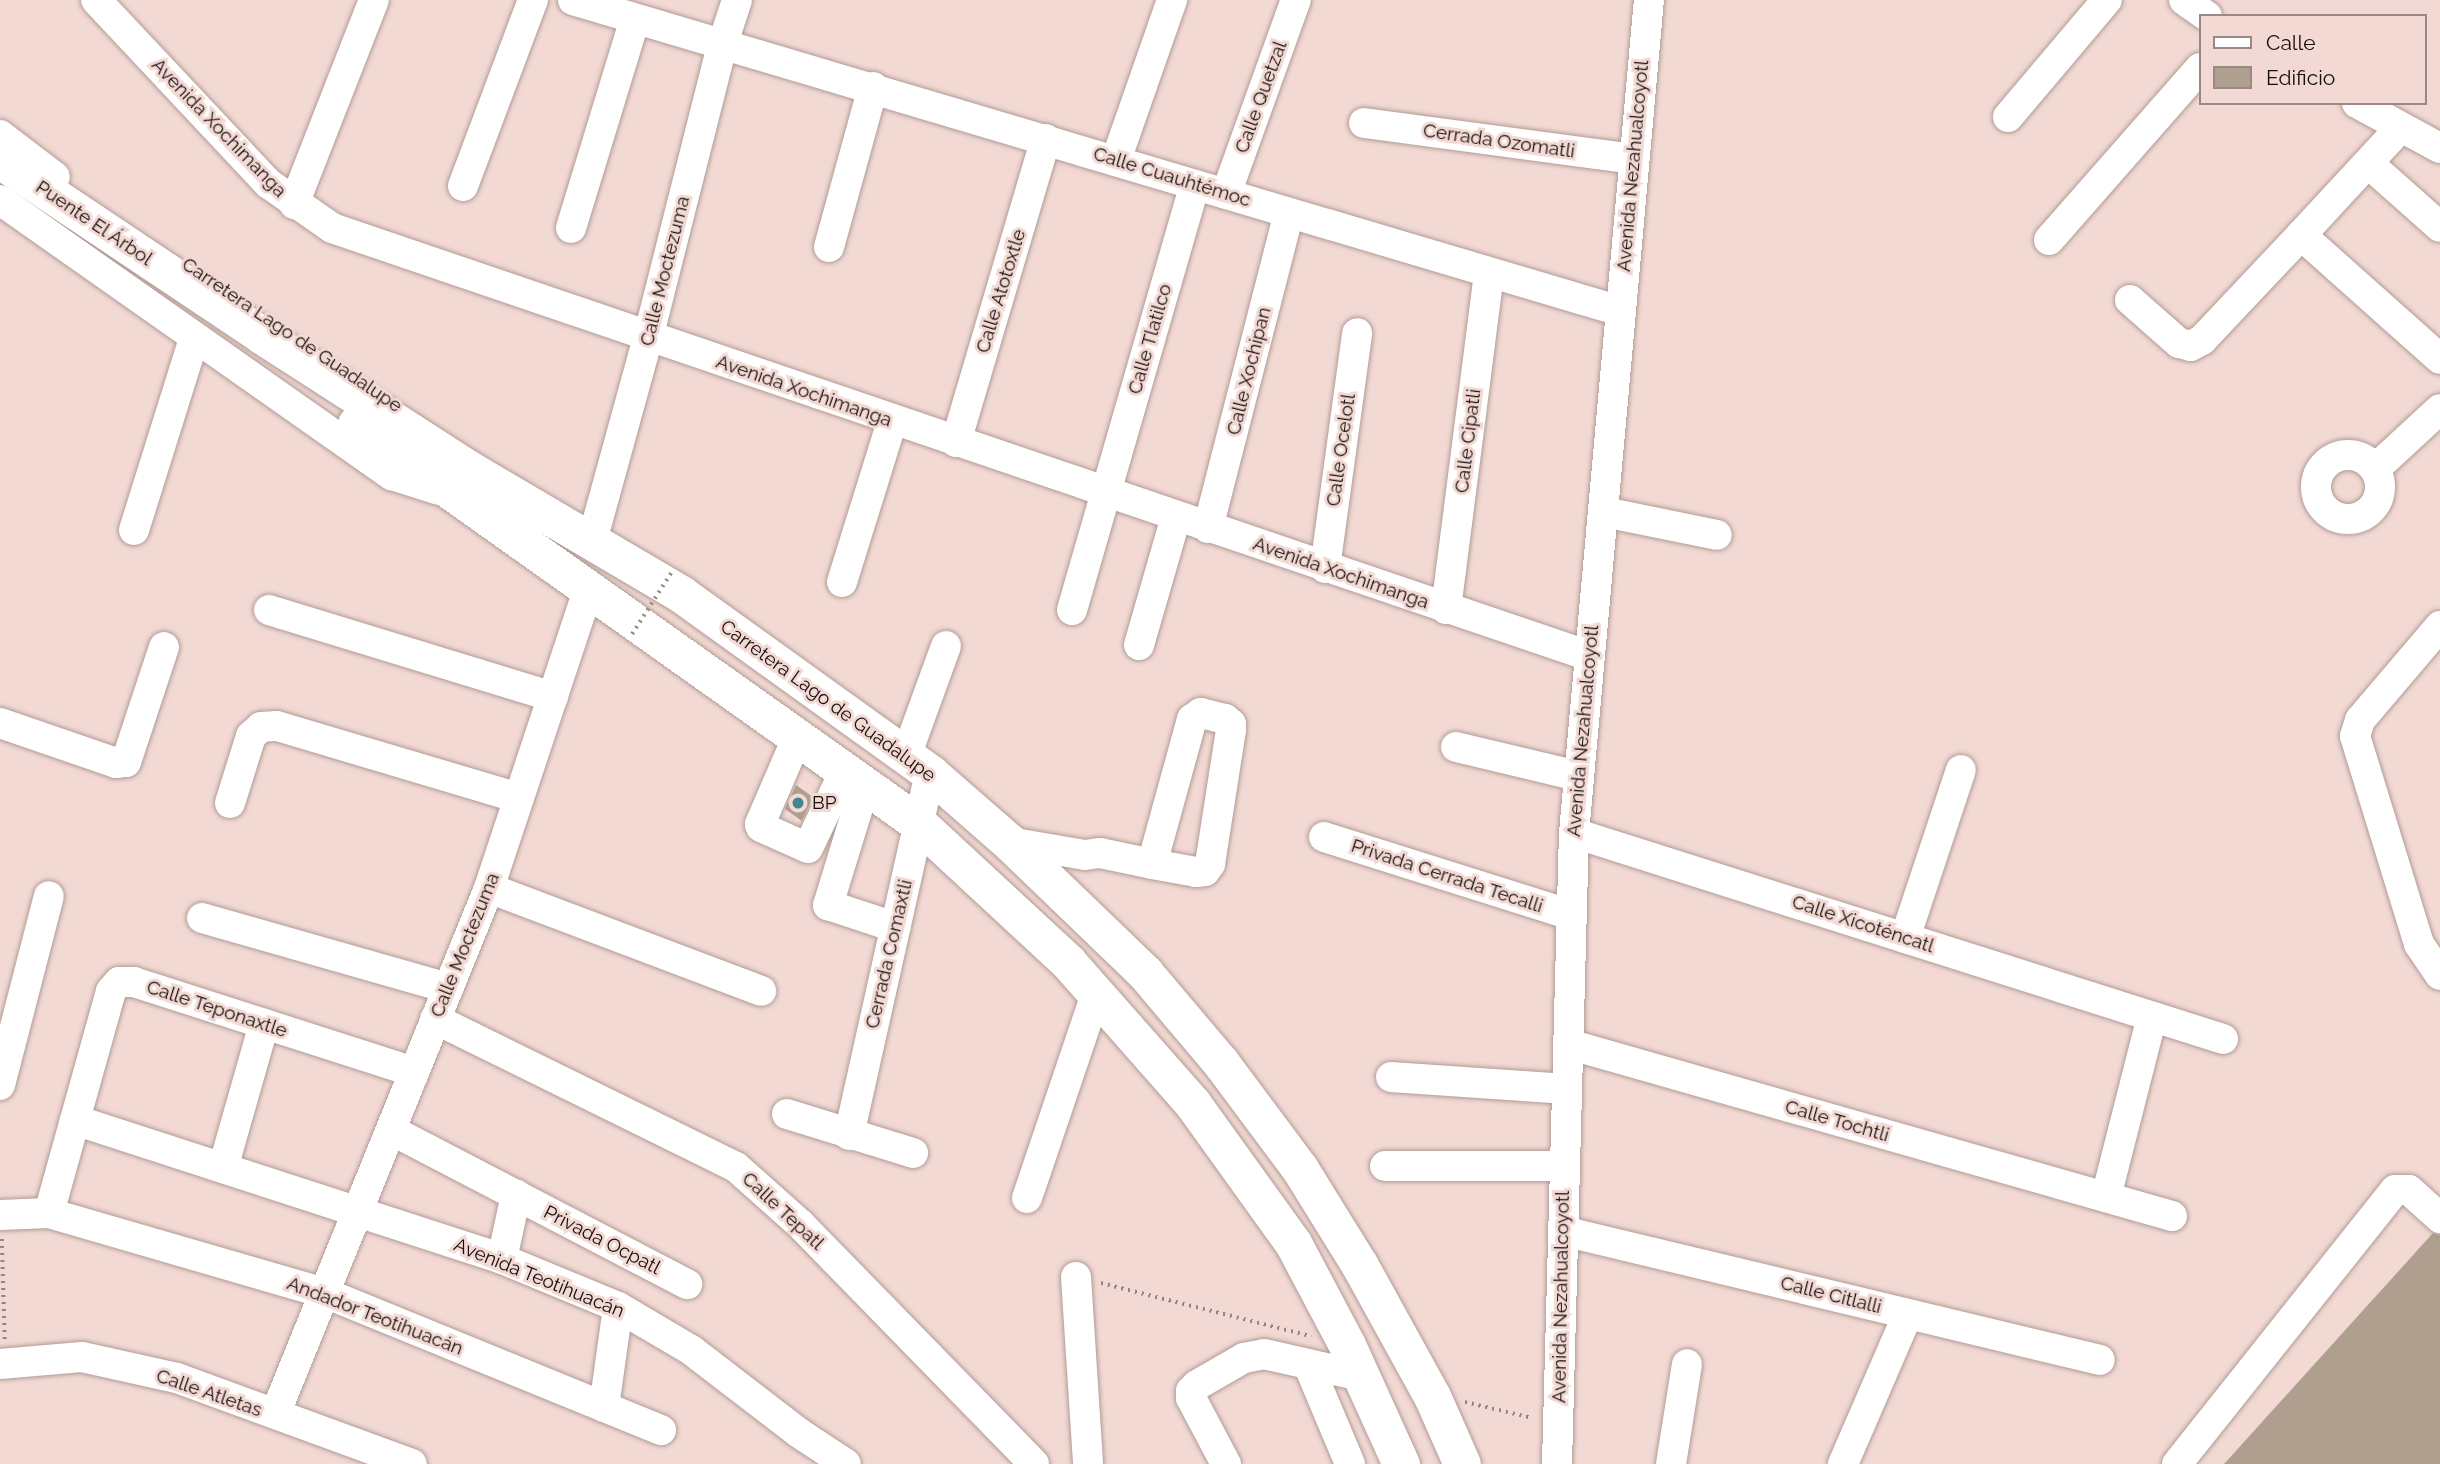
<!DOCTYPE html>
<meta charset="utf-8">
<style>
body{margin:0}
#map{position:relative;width:2440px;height:1464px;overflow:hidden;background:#f2d9d3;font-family:Raleway,sans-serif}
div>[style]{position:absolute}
.building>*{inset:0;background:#af9f8f}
.path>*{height:3.5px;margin-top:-1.75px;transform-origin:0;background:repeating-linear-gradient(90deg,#95837f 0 2px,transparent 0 7px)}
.roads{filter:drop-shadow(0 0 2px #b29b96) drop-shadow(0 0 2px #b29b96)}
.minor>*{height:30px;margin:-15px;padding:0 15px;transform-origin:15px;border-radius:15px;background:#fff}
.minor>.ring{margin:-15px;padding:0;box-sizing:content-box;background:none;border:30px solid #fff;border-radius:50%}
.major>*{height:37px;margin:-18.5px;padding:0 18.5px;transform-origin:18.5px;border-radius:18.5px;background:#fff}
.path-bridge>*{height:3.5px;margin-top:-1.75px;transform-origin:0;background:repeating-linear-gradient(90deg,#95837f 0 2px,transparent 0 7px)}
.dots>*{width:19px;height:19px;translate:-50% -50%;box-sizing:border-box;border:4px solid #f2d9d3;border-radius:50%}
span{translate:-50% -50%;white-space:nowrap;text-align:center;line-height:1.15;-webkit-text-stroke:6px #f2d9d3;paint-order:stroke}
.street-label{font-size:19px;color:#170f0e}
.poi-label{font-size:19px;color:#170f0e}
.left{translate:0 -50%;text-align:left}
.legend{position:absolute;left:2199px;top:14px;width:228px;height:91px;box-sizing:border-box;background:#f2d9d3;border:2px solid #9a8884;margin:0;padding:9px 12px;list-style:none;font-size:21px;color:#170f0e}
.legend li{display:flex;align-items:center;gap:14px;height:35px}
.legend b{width:35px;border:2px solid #9a8884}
</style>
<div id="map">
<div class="building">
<div style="clip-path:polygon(796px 785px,813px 797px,802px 821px,785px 809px)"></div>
<div style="clip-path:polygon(2433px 1233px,2440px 1235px,2440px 1464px,2224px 1464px)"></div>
</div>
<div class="path">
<div style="left:2px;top:1239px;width:101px;rotate:88.3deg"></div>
<div style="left:1101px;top:1283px;width:217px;rotate:14.2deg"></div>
<div style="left:1465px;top:1402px;width:69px;rotate:13.4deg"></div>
</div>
<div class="roads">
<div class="minor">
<div style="left:96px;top:0;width:253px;rotate:46.8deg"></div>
<div style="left:269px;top:184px;width:77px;rotate:34.9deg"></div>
<div style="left:332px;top:228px;width:1328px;rotate:18.8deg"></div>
<div style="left:573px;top:0;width:1092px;rotate:16.54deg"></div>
<div style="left:2184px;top:0;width:28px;rotate:35deg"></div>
<div style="left:2357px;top:103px;width:94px;rotate:28.5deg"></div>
<div style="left:2008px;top:117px;width:153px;rotate:-49.8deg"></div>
<div style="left:1364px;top:123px;width:272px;rotate:7.6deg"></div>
<div style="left:0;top:135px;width:69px;rotate:37.4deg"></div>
<div style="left:1116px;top:160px;width:170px;rotate:-70.7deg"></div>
<div style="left:2368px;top:163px;width:96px;rotate:41.6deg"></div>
<div style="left:463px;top:186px;width:199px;rotate:-69.4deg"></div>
<div style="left:1226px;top:194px;width:206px;rotate:-70.2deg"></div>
<div style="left:0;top:200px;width:479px;rotate:35.1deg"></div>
<div style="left:392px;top:475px;width:49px;rotate:17.7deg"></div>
<div style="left:294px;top:204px;width:219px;rotate:-68.6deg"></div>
<div style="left:571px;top:228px;width:219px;rotate:-73deg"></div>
<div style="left:2301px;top:235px;width:147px;rotate:-47.2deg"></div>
<div style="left:2049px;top:240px;width:229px;rotate:-48.7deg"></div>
<div style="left:829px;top:247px;width:166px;rotate:-74.6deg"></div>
<div style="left:2130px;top:300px;width:65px;rotate:41.3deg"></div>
<div style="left:2179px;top:343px;width:12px;rotate:14deg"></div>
<div style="left:2191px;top:346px;width:13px;rotate:-29deg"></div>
<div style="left:2202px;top:340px;width:144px;rotate:-46.7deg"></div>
<div style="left:2301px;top:235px;width:186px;rotate:41.7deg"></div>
<div style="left:956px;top:442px;width:316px;rotate:-73.5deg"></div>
<div class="ring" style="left:2316px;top:455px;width:34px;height:34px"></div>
<div style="left:2375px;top:469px;width:88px;rotate:-42.7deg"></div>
<div style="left:1604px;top:512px;width:115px;rotate:11.5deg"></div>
<div style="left:1208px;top:528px;width:325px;rotate:-75.6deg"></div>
<div style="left:134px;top:530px;width:201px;rotate:-72.6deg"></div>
<div style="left:592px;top:541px;width:211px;rotate:-74.6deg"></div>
<div style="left:648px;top:338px;width:301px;rotate:-75.8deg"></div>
<div style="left:722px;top:46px;width:48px;rotate:-71.9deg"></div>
<div style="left:1325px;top:568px;width:237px;rotate:-82.2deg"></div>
<div style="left:842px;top:582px;width:169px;rotate:-72.7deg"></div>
<div style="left:1446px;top:609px;width:338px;rotate:-82.7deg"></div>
<div style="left:269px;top:610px;width:297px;rotate:17deg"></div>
<div style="left:1072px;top:610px;width:442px;rotate:-73.9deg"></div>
<div style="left:2440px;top:626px;width:123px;rotate:130.4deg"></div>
<div style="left:2360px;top:720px;width:17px;rotate:107deg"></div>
<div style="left:2355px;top:736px;width:218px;rotate:72.9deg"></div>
<div style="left:2419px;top:944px;width:37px;rotate:56deg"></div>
<div style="left:1139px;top:645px;width:133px;rotate:-73.9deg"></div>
<div style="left:0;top:723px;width:123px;rotate:19deg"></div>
<div style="left:116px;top:763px;width:10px;rotate:-6deg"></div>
<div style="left:126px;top:762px;width:121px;rotate:-71.7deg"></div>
<div style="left:798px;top:736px;width:96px;rotate:113.4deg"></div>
<div style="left:760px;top:824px;width:3px;rotate:72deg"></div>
<div style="left:761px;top:827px;width:51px;rotate:24.1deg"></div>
<div style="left:808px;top:848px;width:86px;rotate:-64.6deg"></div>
<div style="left:1456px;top:747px;width:125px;rotate:13.4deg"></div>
<div style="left:906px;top:756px;width:117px;rotate:-70deg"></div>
<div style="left:865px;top:785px;width:126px;rotate:107.1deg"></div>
<div style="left:828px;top:905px;width:71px;rotate:18.2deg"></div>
<div style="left:230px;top:803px;width:70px;rotate:-72.6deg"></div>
<div style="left:251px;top:736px;width:13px;rotate:-42deg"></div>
<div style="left:261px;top:727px;width:16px;rotate:-4deg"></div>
<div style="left:277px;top:726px;width:252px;rotate:16.6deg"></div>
<div style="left:1574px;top:833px;width:681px;rotate:17.61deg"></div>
<div style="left:1324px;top:837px;width:259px;rotate:17.5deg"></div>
<div style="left:1009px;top:842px;width:77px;rotate:9.7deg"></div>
<div style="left:1085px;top:855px;width:15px;rotate:-8deg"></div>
<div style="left:1100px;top:853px;width:53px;rotate:11.9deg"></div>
<div style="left:1152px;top:864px;width:45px;rotate:10.3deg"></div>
<div style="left:1196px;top:872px;width:9px;rotate:-6deg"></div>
<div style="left:1205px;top:871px;width:9px;rotate:-54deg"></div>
<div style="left:1210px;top:864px;width:136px;rotate:-81.1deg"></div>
<div style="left:1231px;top:730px;width:6px;rotate:-90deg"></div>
<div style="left:1231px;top:724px;width:8px;rotate:-140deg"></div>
<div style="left:1225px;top:719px;width:25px;rotate:-166deg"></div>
<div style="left:1201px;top:713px;width:11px;rotate:146deg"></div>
<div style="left:1192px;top:719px;width:150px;rotate:105.4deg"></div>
<div style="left:489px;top:888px;width:291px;rotate:20.7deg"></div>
<div style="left:202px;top:918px;width:256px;rotate:15.9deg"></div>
<div style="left:1905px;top:938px;width:177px;rotate:-71.6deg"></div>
<div style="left:435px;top:1019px;width:335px;rotate:26.2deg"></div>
<div style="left:736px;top:1167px;width:86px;rotate:41.7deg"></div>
<div style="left:800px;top:1224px;width:335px;rotate:45.7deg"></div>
<div style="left:1568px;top:1044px;width:628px;rotate:15.9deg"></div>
<div style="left:1391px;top:1077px;width:176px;rotate:3.9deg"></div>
<div style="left:0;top:1085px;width:195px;rotate:-75.5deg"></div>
<div style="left:787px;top:1114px;width:132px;rotate:17.2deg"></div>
<div style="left:75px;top:1120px;width:449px;rotate:18deg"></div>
<div style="left:502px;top:1259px;width:126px;rotate:22.5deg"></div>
<div style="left:618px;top:1307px;width:85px;rotate:30.5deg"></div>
<div style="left:691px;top:1350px;width:136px;rotate:37.5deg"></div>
<div style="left:799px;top:1433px;width:56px;rotate:33.4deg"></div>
<div style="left:391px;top:1130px;width:334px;rotate:27.5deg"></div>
<div style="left:849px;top:1135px;width:371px;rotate:-77.4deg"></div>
<div style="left:1385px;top:1166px;width:179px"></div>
<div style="left:223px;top:1168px;width:150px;rotate:-74.1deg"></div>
<div style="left:2106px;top:1197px;width:186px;rotate:-75.7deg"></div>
<div style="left:1027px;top:1198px;width:215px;rotate:-71.3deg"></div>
<div style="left:49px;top:1213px;width:230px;rotate:-74.4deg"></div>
<div style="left:111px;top:991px;width:12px;rotate:-48deg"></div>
<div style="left:119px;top:982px;width:15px"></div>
<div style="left:134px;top:982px;width:294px;rotate:17.8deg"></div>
<div style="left:0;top:1215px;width:49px;rotate:-2.3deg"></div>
<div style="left:49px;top:1213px;width:287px;rotate:16.2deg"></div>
<div style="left:325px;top:1293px;width:363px;rotate:22.2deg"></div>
<div style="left:1563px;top:1231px;width:552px;rotate:13.51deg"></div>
<div style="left:502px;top:1259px;width:66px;rotate:-77.7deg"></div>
<div style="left:1076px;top:1277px;width:187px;rotate:86.3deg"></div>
<div style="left:0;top:1364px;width:82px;rotate:-4.9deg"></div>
<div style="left:82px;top:1357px;width:97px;rotate:12.5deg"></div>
<div style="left:177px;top:1378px;width:250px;rotate:20.1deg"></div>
<div style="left:1308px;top:1364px;width:108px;rotate:67.2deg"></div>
<div style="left:280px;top:1402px;width:555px;rotate:-67.87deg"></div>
<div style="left:489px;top:888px;width:313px;rotate:-71.6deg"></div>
<div style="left:604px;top:1407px;width:101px;rotate:-82deg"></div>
<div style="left:1226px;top:1464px;width:75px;rotate:-117.9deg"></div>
<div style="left:1191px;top:1398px;width:7px;rotate:-90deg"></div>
<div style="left:1191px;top:1391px;width:8px;rotate:-45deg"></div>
<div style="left:1197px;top:1385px;width:54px;rotate:-29.9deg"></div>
<div style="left:1244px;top:1358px;width:20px;rotate:-11deg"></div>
<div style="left:1264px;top:1354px;width:99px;rotate:12.8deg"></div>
<div style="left:1557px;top:1464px;width:631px;rotate:-88.46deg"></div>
<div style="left:1574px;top:833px;width:836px;rotate:-84.86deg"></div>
<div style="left:1671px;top:1464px;width:101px;rotate:-80.9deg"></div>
<div style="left:1843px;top:1464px;width:163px;rotate:-66.6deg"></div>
<div style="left:2177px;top:1464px;width:350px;rotate:-51.5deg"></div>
<div style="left:2395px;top:1190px;width:14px"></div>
<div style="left:2409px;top:1190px;width:42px;rotate:42.1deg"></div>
</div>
<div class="major">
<div style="left:0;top:160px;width:314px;rotate:33.8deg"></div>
<div style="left:261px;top:335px;width:247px;rotate:32.8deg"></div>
<div style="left:469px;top:469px;width:246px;rotate:30.5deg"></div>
<div style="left:681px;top:594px;width:307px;rotate:35.7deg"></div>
<div style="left:930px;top:773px;width:105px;rotate:41.1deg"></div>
<div style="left:1009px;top:842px;width:189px;rotate:43.9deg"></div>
<div style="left:1145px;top:973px;width:118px;rotate:49.8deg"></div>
<div style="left:1221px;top:1063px;width:132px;rotate:53.3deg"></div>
<div style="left:1300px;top:1169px;width:112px;rotate:58.2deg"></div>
<div style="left:1359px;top:1264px;width:151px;rotate:61.1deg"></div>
<div style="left:1432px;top:1396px;width:74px;rotate:66.2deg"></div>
<div style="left:356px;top:424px;width:689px;rotate:35.37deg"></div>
<div style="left:918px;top:823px;width:205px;rotate:42.8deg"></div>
<div style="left:1068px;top:962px;width:189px;rotate:48.6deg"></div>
<div style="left:1193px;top:1104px;width:171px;rotate:54.3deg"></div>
<div style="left:1293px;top:1243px;width:115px;rotate:62.1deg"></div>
<div style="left:1347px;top:1345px;width:131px;rotate:65.6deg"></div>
</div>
</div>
<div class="path-bridge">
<div style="left:632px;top:634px;width:76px;rotate:-57.4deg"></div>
</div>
<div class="dots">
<div style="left:798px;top:803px;background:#40878f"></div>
</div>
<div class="street-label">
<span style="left:1261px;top:97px;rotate:-70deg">Calle Quetzal</span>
<span style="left:219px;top:128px;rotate:46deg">Avenida Xochimanga</span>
<span style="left:1499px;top:141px;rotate:8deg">Cerrada Ozomatli</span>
<span style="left:1633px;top:166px;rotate:-85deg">Avenida Nezahualcoyotl</span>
<span style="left:1172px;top:177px;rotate:17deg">Calle Cuauhtémoc</span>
<span style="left:94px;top:223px;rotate:34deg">Puente El Árbol</span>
<span style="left:665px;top:271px;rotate:-76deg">Calle Moctezuma</span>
<span style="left:1001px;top:291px;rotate:-73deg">Calle Atotoxtle</span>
<span style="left:292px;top:335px;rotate:34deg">Carretera Lago de Guadalupe</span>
<span style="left:1150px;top:339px;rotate:-74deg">Calle Tlatilco</span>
<span style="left:1249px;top:371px;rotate:-76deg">Calle Xochipan</span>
<span style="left:804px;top:391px;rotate:19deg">Avenida Xochimanga</span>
<span style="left:1468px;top:441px;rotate:-83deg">Calle Cipatli</span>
<span style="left:1341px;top:450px;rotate:-82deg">Calle Ocelotl</span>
<span style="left:1341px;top:573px;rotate:19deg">Avenida Xochimanga</span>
<span style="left:828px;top:701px;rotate:36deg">Carretera Lago de Guadalupe</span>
<span style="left:1583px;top:731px;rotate:-85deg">Avenida Nezahualcoyotl</span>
<span style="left:1447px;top:876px;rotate:18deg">Privada Cerrada Tecalli</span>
<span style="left:1863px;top:924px;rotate:18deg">Calle Xicoténcatl</span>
<span style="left:465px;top:945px;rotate:-68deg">Calle Moctezuma</span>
<span style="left:889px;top:954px;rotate:-77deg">Cerrada Comaxtli</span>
<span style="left:217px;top:1009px;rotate:18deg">Calle Teponaxtle</span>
<span style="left:1837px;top:1121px;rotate:16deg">Calle Tochtli</span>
<span style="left:783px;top:1211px;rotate:43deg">Calle Tepatl</span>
<span style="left:602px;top:1240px;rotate:27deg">Privada Ocpatl</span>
<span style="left:539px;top:1278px;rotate:22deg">Avenida Teotihuacán</span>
<span style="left:1831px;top:1295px;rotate:14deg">Calle Citlalli</span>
<span style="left:1561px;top:1297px;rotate:-89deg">Avenida Nezahualcoyotl</span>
<span style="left:375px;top:1316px;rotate:21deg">Andador Teotihuacán</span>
<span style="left:209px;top:1393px;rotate:19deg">Calle Atletas</span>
</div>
<div class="poi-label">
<span class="left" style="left:812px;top:803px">BP</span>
</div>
<ul class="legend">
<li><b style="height:9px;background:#fff"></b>Calle</li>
<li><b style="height:19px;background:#af9f8f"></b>Edificio</li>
</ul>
</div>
